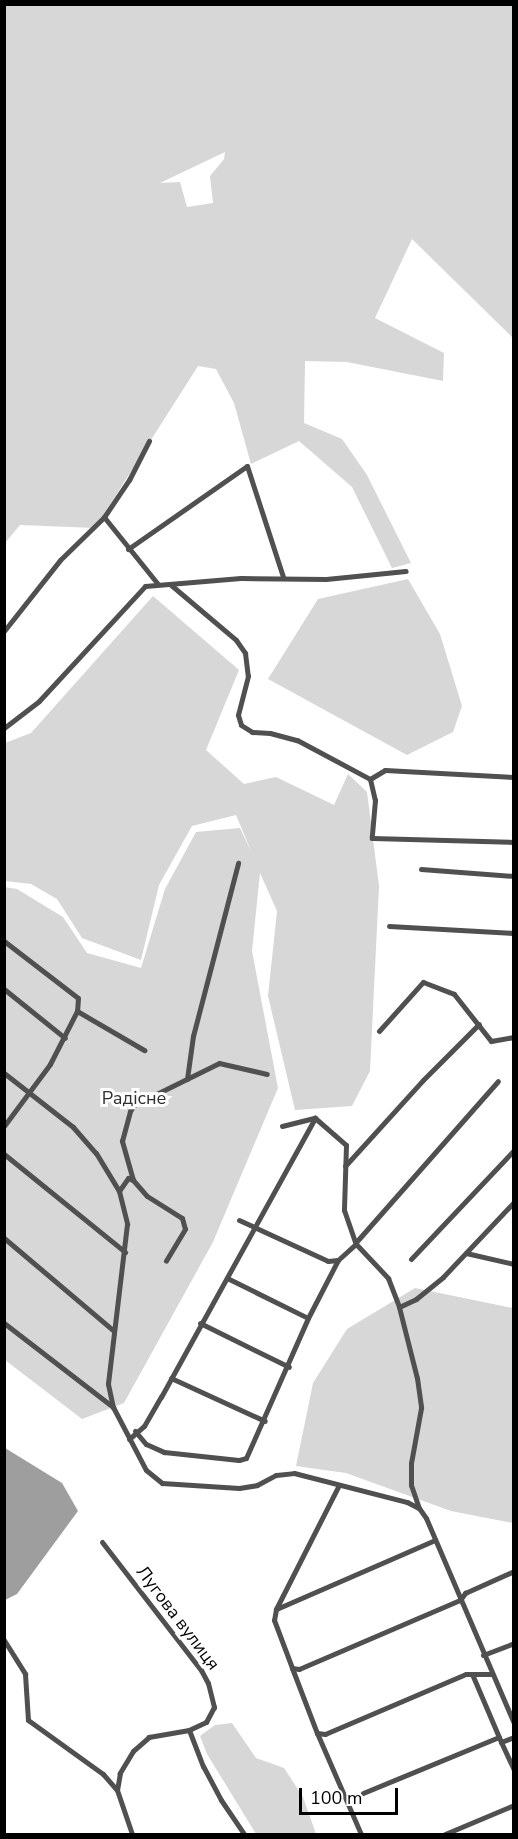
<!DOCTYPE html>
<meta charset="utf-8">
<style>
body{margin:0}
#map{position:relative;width:518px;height:1839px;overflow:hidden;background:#fff;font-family:"Nunito Sans",sans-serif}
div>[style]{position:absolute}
.green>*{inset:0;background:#d7d7d7}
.water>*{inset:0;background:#9e9e9e}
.street>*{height:5px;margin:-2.5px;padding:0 2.5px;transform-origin:2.5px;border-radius:2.5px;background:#505050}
span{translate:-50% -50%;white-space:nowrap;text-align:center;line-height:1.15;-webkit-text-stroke:6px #fff;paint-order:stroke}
.park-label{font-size:18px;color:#2e2e2e}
.street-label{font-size:18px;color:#000}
.frame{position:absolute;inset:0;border:6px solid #000;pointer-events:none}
.scale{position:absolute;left:299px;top:1788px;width:99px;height:27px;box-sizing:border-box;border:3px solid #000;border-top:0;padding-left:8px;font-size:18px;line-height:21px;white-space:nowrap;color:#000;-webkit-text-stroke:4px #fff;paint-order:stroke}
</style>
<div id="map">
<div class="green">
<div style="clip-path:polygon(evenodd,5px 5px,513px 5px,513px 338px,412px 239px,375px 318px,444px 353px,443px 381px,347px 362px,305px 361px,304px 423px,342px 439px,367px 475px,411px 563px,392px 568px,352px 487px,299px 441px,251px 464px,234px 403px,216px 369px,198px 366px,95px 528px,20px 525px,5px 543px,5px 5px,225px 152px,224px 159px,210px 176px,213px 203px,187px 207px,180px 182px,160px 183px,225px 152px)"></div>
<div style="clip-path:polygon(408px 579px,440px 634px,462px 706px,453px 732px,407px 755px,268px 679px,318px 599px)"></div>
<div style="clip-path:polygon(153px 596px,239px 670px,206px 750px,244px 784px,276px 777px,334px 805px,348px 774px,367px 792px,379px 886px,370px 1071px,352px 1106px,295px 1110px,268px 996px,277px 911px,260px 873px,252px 951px,278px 1088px,213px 1242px,124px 1403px,82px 1419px,5px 1360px,4px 887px,17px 889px,63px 917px,87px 953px,141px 968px,165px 889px,196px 832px,240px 828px,252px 853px,236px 815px,192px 826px,159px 885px,141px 960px,82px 938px,57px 899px,31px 884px,5px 881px,5px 743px,31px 733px)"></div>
<div style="clip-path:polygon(415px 1288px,513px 1308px,513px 1523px,451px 1511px,346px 1473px,296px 1466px,313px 1383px,347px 1329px)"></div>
<div style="clip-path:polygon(232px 1723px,256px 1758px,284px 1768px,303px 1797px,316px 1834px,256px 1834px,207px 1754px,200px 1736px,215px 1725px)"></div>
</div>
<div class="water">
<div style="clip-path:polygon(5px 1448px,62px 1483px,78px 1511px,17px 1594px,5px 1600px)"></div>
</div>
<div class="street">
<div style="left:104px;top:517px;width:85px;rotate:51.2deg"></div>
<div style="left:128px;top:549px;width:145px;rotate:-34.9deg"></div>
<div style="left:247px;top:466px;width:117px;rotate:72deg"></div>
<div style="left:171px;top:585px;width:85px;rotate:40.2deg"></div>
<div style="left:236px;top:640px;width:16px;rotate:55deg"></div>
<div style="left:245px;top:653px;width:23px;rotate:83deg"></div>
<div style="left:248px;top:676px;width:40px;rotate:104.4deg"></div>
<div style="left:238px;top:715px;width:10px;rotate:73deg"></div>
<div style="left:241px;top:725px;width:13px;rotate:32deg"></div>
<div style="left:252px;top:732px;width:18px;rotate:3deg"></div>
<div style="left:270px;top:733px;width:28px;rotate:15deg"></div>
<div style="left:297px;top:740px;width:83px;rotate:28.1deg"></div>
<div style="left:370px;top:779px;width:22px;rotate:77deg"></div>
<div style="left:375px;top:800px;width:38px;rotate:95deg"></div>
<div style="left:372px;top:838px;width:142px;rotate:1.6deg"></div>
<div style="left:4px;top:631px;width:90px;rotate:-51.7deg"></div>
<div style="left:60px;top:560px;width:62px;rotate:-44.3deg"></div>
<div style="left:104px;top:517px;width:45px;rotate:-56deg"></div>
<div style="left:129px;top:480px;width:44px;rotate:-62.9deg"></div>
<div style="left:4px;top:728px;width:44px;rotate:-37.6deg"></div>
<div style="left:39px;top:701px;width:156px;rotate:-47.3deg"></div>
<div style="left:145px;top:586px;width:96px;rotate:-4.8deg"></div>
<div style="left:241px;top:578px;width:85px;rotate:0.7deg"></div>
<div style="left:326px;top:579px;width:80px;rotate:-5.7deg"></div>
<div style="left:370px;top:779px;width:17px;rotate:-31deg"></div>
<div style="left:385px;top:770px;width:129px;rotate:3.1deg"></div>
<div style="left:421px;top:869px;width:93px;rotate:4.3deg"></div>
<div style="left:389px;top:926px;width:125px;rotate:3.2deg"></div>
<div style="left:4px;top:941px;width:93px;rotate:37.6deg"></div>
<div style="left:78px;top:998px;width:13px;rotate:94deg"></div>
<div style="left:77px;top:1011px;width:78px;rotate:30.2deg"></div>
<div style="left:4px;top:989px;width:78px;rotate:38.8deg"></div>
<div style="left:379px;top:1031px;width:66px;rotate:-48.1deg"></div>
<div style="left:423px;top:982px;width:33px;rotate:21deg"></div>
<div style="left:454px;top:994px;width:60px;rotate:51.8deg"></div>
<div style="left:491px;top:1041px;width:23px;rotate:-10deg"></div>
<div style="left:4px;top:1073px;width:88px;rotate:38deg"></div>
<div style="left:73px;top:1127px;width:35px;rotate:49deg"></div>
<div style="left:96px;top:1153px;width:44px;rotate:58.8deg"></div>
<div style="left:119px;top:1191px;width:34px;rotate:76deg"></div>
<div style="left:127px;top:1224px;width:161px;rotate:96.8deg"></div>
<div style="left:108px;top:1384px;width:24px;rotate:78deg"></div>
<div style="left:113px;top:1407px;width:71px;rotate:62.4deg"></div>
<div style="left:146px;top:1470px;width:21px;rotate:39deg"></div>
<div style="left:162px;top:1483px;width:77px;rotate:3.7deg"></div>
<div style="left:239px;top:1488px;width:18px;rotate:-9deg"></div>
<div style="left:257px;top:1485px;width:21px;rotate:-28deg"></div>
<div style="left:276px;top:1475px;width:18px;rotate:-6deg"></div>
<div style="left:294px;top:1473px;width:117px;rotate:14.4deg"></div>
<div style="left:407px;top:1502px;width:13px;rotate:27deg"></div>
<div style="left:419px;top:1508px;width:12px;rotate:55deg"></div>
<div style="left:426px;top:1518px;width:223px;rotate:66.8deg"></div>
<div style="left:187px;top:1079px;width:43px;rotate:-82.1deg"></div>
<div style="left:193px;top:1036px;width:179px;rotate:-75.4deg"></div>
<div style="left:4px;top:1126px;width:77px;rotate:-53.4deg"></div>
<div style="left:50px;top:1064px;width:59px;rotate:-63deg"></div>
<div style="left:282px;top:1126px;width:34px;rotate:-14deg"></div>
<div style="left:315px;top:1118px;width:41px;rotate:41.1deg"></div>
<div style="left:346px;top:1145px;width:65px;rotate:91.8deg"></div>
<div style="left:344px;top:1210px;width:36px;rotate:71deg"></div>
<div style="left:356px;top:1244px;width:47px;rotate:46.7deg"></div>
<div style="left:388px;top:1278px;width:31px;rotate:69deg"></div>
<div style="left:399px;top:1307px;width:73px;rotate:75.8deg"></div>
<div style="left:417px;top:1378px;width:30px;rotate:82deg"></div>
<div style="left:421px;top:1408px;width:56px;rotate:100.3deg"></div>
<div style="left:411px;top:1463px;width:22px;rotate:90deg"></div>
<div style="left:411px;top:1485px;width:24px;rotate:71deg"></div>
<div style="left:4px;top:1154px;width:156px;rotate:39deg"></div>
<div style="left:345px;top:1166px;width:116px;rotate:-47.8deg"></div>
<div style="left:423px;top:1080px;width:79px;rotate:-45deg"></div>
<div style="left:133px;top:1180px;width:41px;rotate:-105.8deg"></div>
<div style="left:122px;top:1141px;width:31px;rotate:-75deg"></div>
<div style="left:130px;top:1111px;width:7px;rotate:-56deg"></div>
<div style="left:134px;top:1105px;width:95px;rotate:-26.3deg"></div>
<div style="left:219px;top:1063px;width:49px;rotate:12.9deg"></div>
<div style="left:119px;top:1191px;width:16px;rotate:-55deg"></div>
<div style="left:128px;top:1178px;width:5px;rotate:22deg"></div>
<div style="left:133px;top:1180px;width:21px;rotate:49deg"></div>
<div style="left:147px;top:1196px;width:41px;rotate:32.2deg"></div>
<div style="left:182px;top:1218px;width:11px;rotate:75deg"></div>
<div style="left:185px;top:1229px;width:37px;rotate:121deg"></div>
<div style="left:239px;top:1220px;width:98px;rotate:24.7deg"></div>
<div style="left:328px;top:1261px;width:10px;rotate:-6deg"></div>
<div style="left:338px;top:1260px;width:24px;rotate:-42deg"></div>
<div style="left:4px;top:1238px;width:143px;rotate:40.2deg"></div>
<div style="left:357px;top:1241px;width:213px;rotate:-48.6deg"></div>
<div style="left:466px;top:1253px;width:49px;rotate:12.9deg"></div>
<div style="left:411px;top:1259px;width:150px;rotate:-46.6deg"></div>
<div style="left:227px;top:1278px;width:90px;rotate:26.3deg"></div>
<div style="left:399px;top:1307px;width:19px;rotate:-25deg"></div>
<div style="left:416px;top:1299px;width:35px;rotate:-39deg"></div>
<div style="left:443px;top:1277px;width:103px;rotate:-46.6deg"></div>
<div style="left:4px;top:1323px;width:138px;rotate:37.6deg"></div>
<div style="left:200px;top:1323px;width:99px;rotate:26.3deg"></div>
<div style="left:171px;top:1378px;width:103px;rotate:24.6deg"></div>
<div style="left:135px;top:1431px;width:17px;rotate:50deg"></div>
<div style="left:146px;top:1444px;width:20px;rotate:24deg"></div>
<div style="left:164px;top:1452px;width:75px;rotate:6.1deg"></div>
<div style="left:239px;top:1460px;width:7px;rotate:-16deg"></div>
<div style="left:246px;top:1458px;width:153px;rotate:-66.1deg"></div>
<div style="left:308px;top:1318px;width:65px;rotate:-62.7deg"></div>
<div style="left:129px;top:1439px;width:20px;rotate:-41deg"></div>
<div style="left:144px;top:1426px;width:34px;rotate:-60deg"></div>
<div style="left:161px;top:1397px;width:319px;rotate:-61.1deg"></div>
<div style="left:435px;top:1540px;width:173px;rotate:156.5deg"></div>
<div style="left:276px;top:1609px;width:11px;rotate:100deg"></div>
<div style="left:274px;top:1620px;width:51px;rotate:69.4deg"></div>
<div style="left:292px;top:1668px;width:7px;rotate:8deg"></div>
<div style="left:299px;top:1669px;width:175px;rotate:-23.2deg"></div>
<div style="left:460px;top:1600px;width:9px;rotate:-54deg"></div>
<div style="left:465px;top:1593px;width:54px;rotate:-24.2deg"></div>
<div style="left:102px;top:1542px;width:162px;rotate:52.3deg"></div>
<div style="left:201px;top:1670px;width:15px;rotate:62deg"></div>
<div style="left:208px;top:1683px;width:25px;rotate:76deg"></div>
<div style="left:214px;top:1707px;width:17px;rotate:118deg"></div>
<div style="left:206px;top:1722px;width:19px;rotate:155deg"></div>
<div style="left:189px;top:1730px;width:41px;rotate:170.1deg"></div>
<div style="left:149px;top:1737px;width:21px;rotate:139deg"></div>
<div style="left:133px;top:1751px;width:26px;rotate:121deg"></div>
<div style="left:120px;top:1773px;width:17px;rotate:100deg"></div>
<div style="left:117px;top:1790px;width:46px;rotate:71.2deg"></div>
<div style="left:276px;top:1609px;width:139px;rotate:-63.1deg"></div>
<div style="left:4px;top:1640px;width:40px;rotate:58deg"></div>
<div style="left:25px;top:1674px;width:46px;rotate:86.3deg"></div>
<div style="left:28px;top:1720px;width:92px;rotate:35.8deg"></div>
<div style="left:103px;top:1774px;width:21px;rotate:49deg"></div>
<div style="left:483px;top:1655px;width:33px;rotate:-21deg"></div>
<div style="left:292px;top:1668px;width:70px;rotate:69deg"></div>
<div style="left:317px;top:1733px;width:8px;rotate:7deg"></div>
<div style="left:325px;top:1734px;width:153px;rotate:-23.1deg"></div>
<div style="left:466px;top:1674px;width:25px"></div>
<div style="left:472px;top:1674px;width:74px;rotate:66.9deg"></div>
<div style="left:501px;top:1742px;width:14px;rotate:-21deg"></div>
<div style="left:189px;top:1730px;width:39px;rotate:69deg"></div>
<div style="left:203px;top:1766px;width:38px;rotate:62deg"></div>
<div style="left:221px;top:1800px;width:41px;rotate:55.9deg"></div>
<div style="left:317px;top:1733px;width:110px;rotate:66.5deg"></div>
<div style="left:501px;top:1742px;width:31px;rotate:65deg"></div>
<div style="left:363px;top:1793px;width:147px;rotate:-22.4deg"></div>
<div style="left:445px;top:1834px;width:75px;rotate:-22.8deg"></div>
</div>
<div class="park-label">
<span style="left:134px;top:1098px">Радісне</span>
</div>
<div class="street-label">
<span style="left:178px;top:1618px;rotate:53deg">Лугова вулиця</span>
</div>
<div class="frame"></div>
<div class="scale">100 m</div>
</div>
